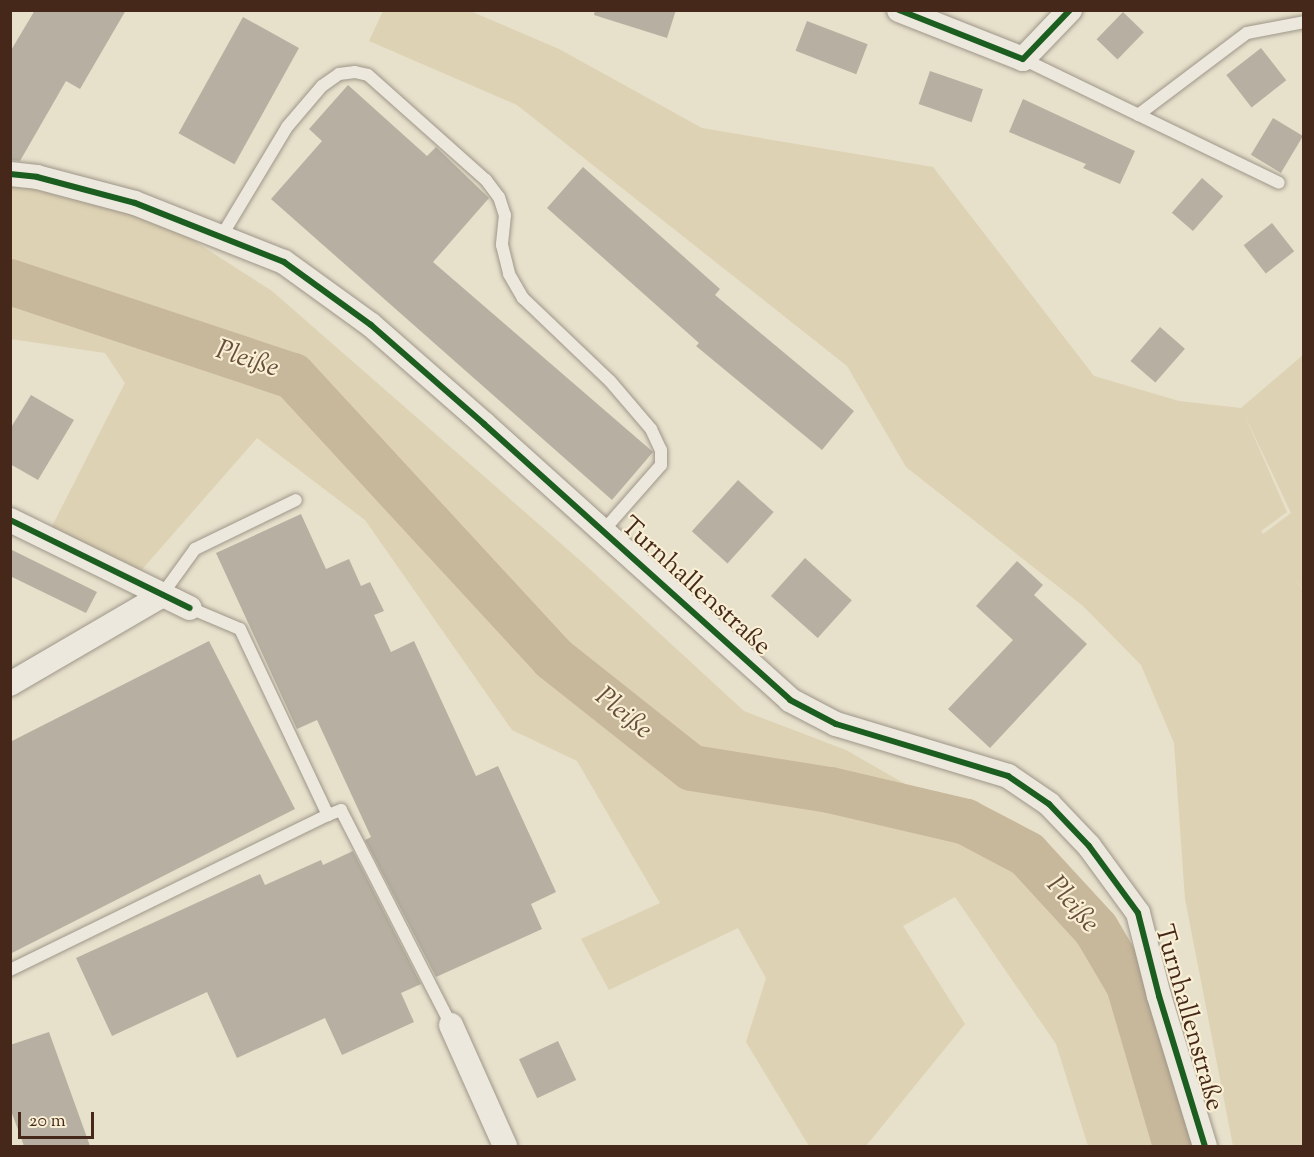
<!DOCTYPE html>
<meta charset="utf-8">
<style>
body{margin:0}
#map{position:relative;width:1314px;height:1157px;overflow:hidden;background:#e7e0cb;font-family:"Sorts Mill Goudy",serif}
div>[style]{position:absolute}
.green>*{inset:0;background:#ded2b4}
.river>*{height:46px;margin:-23px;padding:0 23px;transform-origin:23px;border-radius:23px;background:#c7b79b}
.building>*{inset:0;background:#b7b0a2;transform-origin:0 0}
.roads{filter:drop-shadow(0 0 2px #9e9689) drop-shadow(0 0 2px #9e9689)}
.service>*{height:12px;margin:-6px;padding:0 6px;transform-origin:6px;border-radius:6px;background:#ece8dd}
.minor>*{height:24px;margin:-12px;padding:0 12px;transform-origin:12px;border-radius:12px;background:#ece8dd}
.cycleway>*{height:6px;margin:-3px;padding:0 3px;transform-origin:3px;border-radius:3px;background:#1b5e20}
span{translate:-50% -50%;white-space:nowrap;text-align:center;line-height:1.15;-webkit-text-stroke:4.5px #f8efd5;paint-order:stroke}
.street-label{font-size:26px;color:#46281b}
.water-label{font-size:27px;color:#684e3b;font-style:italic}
.frame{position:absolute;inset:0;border:12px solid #46281b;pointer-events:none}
.scale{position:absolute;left:18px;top:1112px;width:76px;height:27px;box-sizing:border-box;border:3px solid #46281b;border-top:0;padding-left:8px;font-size:18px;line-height:21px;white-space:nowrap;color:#46281b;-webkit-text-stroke:4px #f8efd5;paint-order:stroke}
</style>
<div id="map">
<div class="green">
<div style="clip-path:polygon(evenodd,383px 11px,470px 11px,559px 49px,702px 128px,933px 167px,1094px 376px,1179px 401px,1241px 408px,1303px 355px,1303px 589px,1293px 577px,1304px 591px,1303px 1146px,1233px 1146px,1185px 899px,1174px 743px,1141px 665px,1083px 606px,906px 467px,847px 366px,517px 105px,369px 41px,383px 11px,1244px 414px,1291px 513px,1263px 534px,1261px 531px,1287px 512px,1244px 414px)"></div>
<div style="clip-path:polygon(11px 174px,135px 203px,272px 291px,582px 562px,744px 711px,846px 750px,1027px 854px,1096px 929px,1129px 985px,1176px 1146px,1088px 1146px,1056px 1044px,955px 897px,903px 926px,965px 1024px,866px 1146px,809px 1146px,746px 1042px,766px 978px,738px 928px,609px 990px,581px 939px,660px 903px,577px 761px,512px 730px,365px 520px,257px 438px,132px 581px,46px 538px,125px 383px,105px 353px,11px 339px)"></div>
</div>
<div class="river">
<div style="left:10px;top:282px;width:298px;rotate:18.4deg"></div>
<div style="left:293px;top:376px;width:384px;rotate:47.3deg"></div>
<div style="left:553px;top:658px;width:177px;rotate:38.4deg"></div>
<div style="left:692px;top:768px;width:140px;rotate:9.1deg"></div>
<div style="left:830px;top:790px;width:140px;rotate:13.2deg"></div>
<div style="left:966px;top:822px;width:69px;rotate:27.7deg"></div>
<div style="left:1027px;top:854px;width:102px;rotate:47.4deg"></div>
<div style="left:1096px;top:929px;width:65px;rotate:59.5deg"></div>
<div style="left:1129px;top:985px;width:168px;rotate:73.7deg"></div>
</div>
<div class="building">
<div style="clip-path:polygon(35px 10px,126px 10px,80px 89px,66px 81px,20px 161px,10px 160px,10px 52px)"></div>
<div style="clip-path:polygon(595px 10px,676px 10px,667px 38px,594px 15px)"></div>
<div style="left:1123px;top:12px;width:29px;height:38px;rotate:44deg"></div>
<div style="left:243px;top:17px;width:64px;height:133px;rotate:29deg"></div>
<div style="left:807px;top:21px;width:65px;height:32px;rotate:21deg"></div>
<div style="left:1261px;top:48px;width:41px;height:44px;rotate:52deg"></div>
<div style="left:930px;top:71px;width:56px;height:35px;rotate:19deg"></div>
<div style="clip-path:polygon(348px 85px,427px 156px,436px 147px,489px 198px,433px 262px,653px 452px,612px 500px,271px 199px,322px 141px,309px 129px)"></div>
<div style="clip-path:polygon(1023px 99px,1135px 151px,1120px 184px,1083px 168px,1086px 164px,1009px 132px)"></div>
<div style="left:1273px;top:118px;width:35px;height:43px;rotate:31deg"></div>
<div style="clip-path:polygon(583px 167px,720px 289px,715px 295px,854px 411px,822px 450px,696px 346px,699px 343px,547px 208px)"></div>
<div style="left:1202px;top:178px;width:28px;height:46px;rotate:41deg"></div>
<div style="left:1272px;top:223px;width:36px;height:36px;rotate:52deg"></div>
<div style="left:1160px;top:327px;width:33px;height:45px;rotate:41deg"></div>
<div style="clip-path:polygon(31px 395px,74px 420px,38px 480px,10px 464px,10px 429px)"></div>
<div style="left:738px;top:480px;width:48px;height:69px;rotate:42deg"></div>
<div style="clip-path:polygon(301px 514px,326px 569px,349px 559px,361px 586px,370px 582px,384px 611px,374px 615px,391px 652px,414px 641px,476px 776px,498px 766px,556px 892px,531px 904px,542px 929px,436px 977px,365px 840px,371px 837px,317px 720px,297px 729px,216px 553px)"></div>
<div style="clip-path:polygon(10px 549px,97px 592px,86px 613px,10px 576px)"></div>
<div style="left:805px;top:558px;width:63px;height:51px;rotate:42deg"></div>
<div style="clip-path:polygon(1017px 561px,1043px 585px,1034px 595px,1087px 644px,990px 748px,948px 709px,1013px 640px,976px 606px)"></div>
<div style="clip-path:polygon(209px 641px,295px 809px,10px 954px,10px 742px)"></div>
<div style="clip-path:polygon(353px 851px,421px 984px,401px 993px,414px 1022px,342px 1055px,325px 1018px,237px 1058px,207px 992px,112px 1036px,76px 958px,260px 874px,265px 885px,321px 860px,323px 865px)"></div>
<div style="clip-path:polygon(49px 1032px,90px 1146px,24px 1146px,10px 1108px,10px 1045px)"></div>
<div style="left:558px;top:1041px;width:43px;height:43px;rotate:65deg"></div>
</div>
<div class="roads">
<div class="service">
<div style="left:1023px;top:59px;width:284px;rotate:25.8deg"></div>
<div style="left:1138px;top:115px;width:136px;rotate:-37deg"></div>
<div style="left:1247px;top:33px;width:58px;rotate:-10.9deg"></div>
<div style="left:221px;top:237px;width:128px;rotate:-59deg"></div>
<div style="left:287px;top:127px;width:54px;rotate:-49.5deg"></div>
<div style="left:322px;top:86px;width:21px;rotate:-35deg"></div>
<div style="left:339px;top:74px;width:16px;rotate:-7deg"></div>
<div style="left:355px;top:72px;width:13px;rotate:13deg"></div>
<div style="left:368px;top:75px;width:158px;rotate:41.7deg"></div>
<div style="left:486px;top:180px;width:21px;rotate:53deg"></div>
<div style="left:499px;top:197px;width:19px;rotate:72deg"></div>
<div style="left:505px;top:215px;width:30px;rotate:96deg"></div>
<div style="left:502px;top:245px;width:30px;rotate:76deg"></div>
<div style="left:509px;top:274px;width:28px;rotate:60deg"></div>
<div style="left:523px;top:298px;width:120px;rotate:43.7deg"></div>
<div style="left:610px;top:381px;width:63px;rotate:49.5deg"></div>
<div style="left:651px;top:429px;width:23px;rotate:65deg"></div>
<div style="left:661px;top:450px;width:15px;rotate:90deg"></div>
<div style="left:661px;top:465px;width:88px;rotate:131.3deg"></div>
<div style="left:161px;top:596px;width:58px;rotate:-54.1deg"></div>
<div style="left:195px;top:549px;width:112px;rotate:-25.9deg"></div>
<div style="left:190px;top:608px;width:54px;rotate:22.8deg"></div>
<div style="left:240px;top:629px;width:206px;rotate:64.7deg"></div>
<div style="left:328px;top:815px;width:14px;rotate:-21deg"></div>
<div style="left:341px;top:810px;width:242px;rotate:62.9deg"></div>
<div style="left:10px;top:970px;width:354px;rotate:-26deg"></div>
</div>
<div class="minor">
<div style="left:899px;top:10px;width:133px;rotate:21.6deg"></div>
<div style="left:1023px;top:59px;width:68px;rotate:-46.2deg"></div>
<div style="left:10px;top:174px;width:27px;rotate:6deg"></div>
<div style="left:37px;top:177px;width:101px;rotate:14.9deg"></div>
<div style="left:135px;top:203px;width:160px;rotate:21.6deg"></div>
<div style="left:284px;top:262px;width:107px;rotate:35.9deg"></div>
<div style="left:371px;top:325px;width:150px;rotate:41.2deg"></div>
<div style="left:484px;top:424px;width:412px;rotate:42deg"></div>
<div style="left:790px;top:700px;width:52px;rotate:27.6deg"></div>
<div style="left:836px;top:724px;width:180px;rotate:16.8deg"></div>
<div style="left:1008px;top:776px;width:50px;rotate:34.3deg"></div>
<div style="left:1049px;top:804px;width:58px;rotate:46.4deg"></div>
<div style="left:1089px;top:846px;width:83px;rotate:53.8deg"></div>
<div style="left:1138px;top:913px;width:86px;rotate:75.8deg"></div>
<div style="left:1159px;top:996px;width:157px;rotate:73deg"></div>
<div style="left:10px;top:520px;width:200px;rotate:26.1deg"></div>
<div style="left:10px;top:684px;width:175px;rotate:-30.2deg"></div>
<div style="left:451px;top:1025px;width:133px;rotate:65.9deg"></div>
</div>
</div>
<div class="cycleway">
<div style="left:899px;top:10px;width:133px;rotate:21.6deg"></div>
<div style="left:1023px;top:59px;width:68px;rotate:-46.2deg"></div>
<div style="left:10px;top:174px;width:27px;rotate:6deg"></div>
<div style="left:37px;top:177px;width:101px;rotate:14.9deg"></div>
<div style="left:135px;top:203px;width:160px;rotate:21.6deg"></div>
<div style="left:284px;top:262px;width:107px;rotate:35.9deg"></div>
<div style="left:371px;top:325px;width:150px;rotate:41.2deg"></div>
<div style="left:484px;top:424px;width:412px;rotate:42deg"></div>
<div style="left:790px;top:700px;width:52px;rotate:27.6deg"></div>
<div style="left:836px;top:724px;width:180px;rotate:16.8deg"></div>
<div style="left:1008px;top:776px;width:50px;rotate:34.3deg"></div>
<div style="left:1049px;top:804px;width:58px;rotate:46.4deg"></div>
<div style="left:1089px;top:846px;width:83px;rotate:53.8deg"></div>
<div style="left:1138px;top:913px;width:86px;rotate:75.8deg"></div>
<div style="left:1159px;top:996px;width:157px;rotate:73deg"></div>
<div style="left:10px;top:520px;width:200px;rotate:26.1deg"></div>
</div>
<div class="street-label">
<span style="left:695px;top:587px;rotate:42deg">Turnhallenstraße</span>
<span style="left:1188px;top:1018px;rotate:74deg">Turnhallenstraße</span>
</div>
<div class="water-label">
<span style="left:247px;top:360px;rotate:18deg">Pleiße</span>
<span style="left:623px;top:714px;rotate:39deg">Pleiße</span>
<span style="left:1072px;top:905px;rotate:49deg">Pleiße</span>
</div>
<div class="frame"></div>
<div class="scale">20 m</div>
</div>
